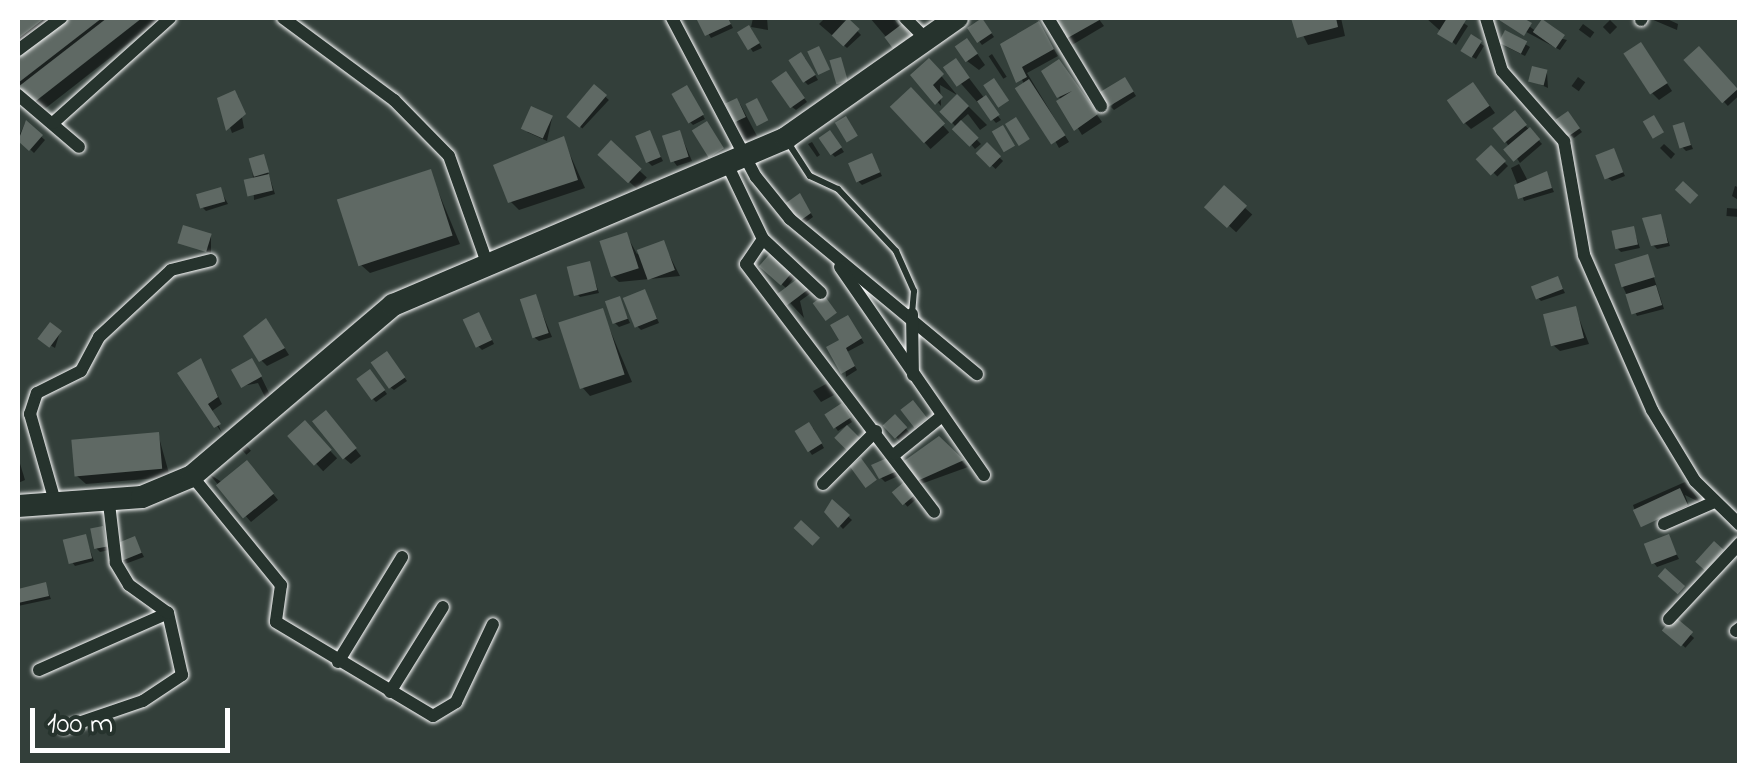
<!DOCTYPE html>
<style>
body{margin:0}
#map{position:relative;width:1757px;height:783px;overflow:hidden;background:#333f3a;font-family:"Indie Flower",sans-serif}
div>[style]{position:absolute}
.shadow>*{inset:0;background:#0007;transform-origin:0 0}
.building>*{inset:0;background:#5f6964;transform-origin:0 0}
.roads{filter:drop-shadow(0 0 2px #fff) drop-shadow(0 0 2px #fff)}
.lane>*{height:6px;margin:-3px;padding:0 3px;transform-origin:3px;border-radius:3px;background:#26332d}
.street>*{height:12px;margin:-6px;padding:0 6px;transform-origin:6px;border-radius:6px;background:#26332d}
.highway>*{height:22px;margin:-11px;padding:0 11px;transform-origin:11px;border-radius:11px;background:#26332d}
span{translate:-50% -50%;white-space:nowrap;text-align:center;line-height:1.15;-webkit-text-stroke:8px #26332d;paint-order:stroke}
.frame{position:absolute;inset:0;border:20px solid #fff;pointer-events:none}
.scale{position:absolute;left:30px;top:708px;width:200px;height:45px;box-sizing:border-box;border:5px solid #fff;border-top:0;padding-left:12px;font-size:30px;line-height:35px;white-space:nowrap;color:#fff;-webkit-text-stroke:8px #26332d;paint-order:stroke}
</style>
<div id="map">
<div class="shadow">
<div style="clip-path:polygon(18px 18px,64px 18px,18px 54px)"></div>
<div style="clip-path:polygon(74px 18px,161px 18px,42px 111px,18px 88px,18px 61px)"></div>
<div style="clip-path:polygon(699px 18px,728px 18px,733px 28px,711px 38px)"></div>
<div style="clip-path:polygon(753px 18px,767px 18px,768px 30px,751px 27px)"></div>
<div style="clip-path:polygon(825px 18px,848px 21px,861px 35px,847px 48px,819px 24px)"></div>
<div style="clip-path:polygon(870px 18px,893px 18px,912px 41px,898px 51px)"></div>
<div style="clip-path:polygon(1054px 18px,1098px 18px,1104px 26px,1072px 45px)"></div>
<div style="clip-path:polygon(1294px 18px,1341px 18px,1345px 36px,1308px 45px)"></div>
<div style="clip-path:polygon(1426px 18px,1456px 18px,1468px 26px,1456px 45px)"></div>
<div style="clip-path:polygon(1518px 18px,1537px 32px,1567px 40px,1560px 50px,1502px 19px)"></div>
<div style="clip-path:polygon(1665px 18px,1678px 24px,1677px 30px,1651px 19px)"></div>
<div style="left:1610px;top:20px;width:10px;height:10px;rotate:45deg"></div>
<div style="clip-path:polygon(985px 24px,994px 37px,982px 45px,979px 41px)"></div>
<div style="clip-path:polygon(1039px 24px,1058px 56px,1027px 73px,1069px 142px,1059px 148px,1003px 45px)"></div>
<div style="left:1583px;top:24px;width:14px;height:7px;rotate:36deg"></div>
<div style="clip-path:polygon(750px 27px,762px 48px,753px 52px,740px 33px)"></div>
<div style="clip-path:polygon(1506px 33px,1530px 47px,1525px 56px,1505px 46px)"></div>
<div style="clip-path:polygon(1480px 43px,1484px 46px,1476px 59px,1467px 54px)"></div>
<div style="clip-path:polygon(971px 45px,985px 65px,979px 70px,967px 61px)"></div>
<div style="left:1698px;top:49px;width:62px;height:17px;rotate:47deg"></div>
<div style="clip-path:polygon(1646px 51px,1672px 91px,1659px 100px,1652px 93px)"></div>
<div style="left:992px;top:54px;width:27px;height:4px;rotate:57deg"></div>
<div style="clip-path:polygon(805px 58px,818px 80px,808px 85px,805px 82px)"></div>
<div style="clip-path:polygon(929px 61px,957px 95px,940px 85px,941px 106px,913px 75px)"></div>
<div style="clip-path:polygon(959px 65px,1001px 120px,996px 123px,947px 68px)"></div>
<div style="clip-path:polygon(1044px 72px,1084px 96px,1102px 122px,1082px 135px)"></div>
<div style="clip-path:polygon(1547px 73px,1548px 88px,1530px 80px)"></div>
<div style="left:1578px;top:77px;width:9px;height:11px;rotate:36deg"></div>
<div style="clip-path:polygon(789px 78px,807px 102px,796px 110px,792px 107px)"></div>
<div style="clip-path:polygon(1128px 83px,1136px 96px,1114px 110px,1111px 107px)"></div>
<div style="left:595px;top:87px;width:19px;height:39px;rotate:43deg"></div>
<div style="left:911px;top:90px;width:57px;height:25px;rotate:48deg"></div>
<div style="clip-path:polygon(1479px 91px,1495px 113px,1471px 129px,1465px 123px)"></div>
<div style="clip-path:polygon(690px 92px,705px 119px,693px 125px,690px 122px)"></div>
<div style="clip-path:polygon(238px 96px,244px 128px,232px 133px,220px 99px)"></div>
<div style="clip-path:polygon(958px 96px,987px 125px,980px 130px,968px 114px,959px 122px,981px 144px,975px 149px,943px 112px)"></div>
<div style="clip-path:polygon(740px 104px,757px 136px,745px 142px,736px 128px)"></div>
<div style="clip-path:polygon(1514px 113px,1542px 144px,1520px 163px,1506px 142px)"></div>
<div style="clip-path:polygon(552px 118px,547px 141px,527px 132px)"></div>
<div style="clip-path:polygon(1571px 118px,1582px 132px,1574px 138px,1570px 135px)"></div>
<div style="clip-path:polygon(25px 123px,45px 140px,34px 153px,18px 138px)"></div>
<div style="clip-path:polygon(1683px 125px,1693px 149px,1686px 151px,1682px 147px)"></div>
<div style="clip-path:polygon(649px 133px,663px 161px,652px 166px,648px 162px)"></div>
<div style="clip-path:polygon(680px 133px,692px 161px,677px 166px,674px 162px)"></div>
<div style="clip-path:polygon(834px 137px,844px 152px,835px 157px,832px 154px)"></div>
<div style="clip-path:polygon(563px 139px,585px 188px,519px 210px,510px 201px)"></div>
<div style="clip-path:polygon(812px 142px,820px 155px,817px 157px,808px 144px)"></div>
<div style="left:611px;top:144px;width:49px;height:15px;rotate:43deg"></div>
<div style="clip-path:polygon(1664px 144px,1675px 154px,1671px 159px,1660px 148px)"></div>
<div style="left:987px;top:146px;width:22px;height:11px;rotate:43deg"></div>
<div style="left:1491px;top:149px;width:24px;height:15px;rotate:45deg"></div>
<div style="clip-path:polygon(1613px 151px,1625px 176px,1612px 181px,1608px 178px)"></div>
<div style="clip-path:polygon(872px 156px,882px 176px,862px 185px,858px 181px)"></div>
<div style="clip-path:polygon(263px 157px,275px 194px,254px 200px,252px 160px)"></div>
<div style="clip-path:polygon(1519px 164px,1528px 181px,1546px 174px,1554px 192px,1524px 201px,1511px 168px)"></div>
<div style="clip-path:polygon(430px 172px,460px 244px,370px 273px,361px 265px)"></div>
<div style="clip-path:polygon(1735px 186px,1740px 188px,1740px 201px,1732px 196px)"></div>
<div style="left:1224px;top:189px;width:38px;height:24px;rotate:42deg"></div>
<div style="clip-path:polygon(220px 190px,228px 204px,206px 211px,202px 207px)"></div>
<div style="clip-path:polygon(803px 200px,813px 217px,802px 225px,799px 222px)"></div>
<div style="left:1727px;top:208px;width:13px;height:8px;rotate:4deg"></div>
<div style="clip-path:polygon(1660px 217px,1670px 246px,1657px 249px,1653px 245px)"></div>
<div style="clip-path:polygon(1633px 228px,1640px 248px,1621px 252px,1617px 248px)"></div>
<div style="clip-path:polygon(626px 234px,637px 254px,663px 243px,680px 276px,619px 282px,613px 276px)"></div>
<div style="clip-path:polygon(211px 236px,211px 253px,181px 242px)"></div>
<div style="clip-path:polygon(1647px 256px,1664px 309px,1637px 316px,1623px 287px)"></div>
<div style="clip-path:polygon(589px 264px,599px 293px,580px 297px,576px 293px)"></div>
<div style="clip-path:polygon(762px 267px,798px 273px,786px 288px)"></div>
<div style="clip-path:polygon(1558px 279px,1565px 293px,1541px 301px,1538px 298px)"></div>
<div style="clip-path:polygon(804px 283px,811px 293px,800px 301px,804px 318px,781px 293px)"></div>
<div style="clip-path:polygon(645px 292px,659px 323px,641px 330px,637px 326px)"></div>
<div style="clip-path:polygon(535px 296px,552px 337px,539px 341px,535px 338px)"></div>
<div style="clip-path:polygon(619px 299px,630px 323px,619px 327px,615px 323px)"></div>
<div style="clip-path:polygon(1575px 308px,1589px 344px,1560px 351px,1553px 345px)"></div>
<div style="clip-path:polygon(602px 311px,632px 382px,590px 396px,582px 387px)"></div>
<div style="clip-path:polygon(482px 319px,494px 344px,482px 350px,478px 346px)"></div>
<div style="clip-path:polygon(851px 321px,864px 343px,847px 352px,857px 370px,846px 377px,843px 341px)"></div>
<div style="clip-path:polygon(272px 328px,289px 355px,267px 366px,261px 360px)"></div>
<div style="clip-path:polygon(60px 332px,55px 348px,45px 342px)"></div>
<div style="clip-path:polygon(390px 358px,407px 381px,394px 390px,390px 387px)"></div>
<div style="clip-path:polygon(200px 361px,222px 404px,212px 411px,222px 433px,180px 374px)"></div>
<div style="clip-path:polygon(255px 364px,271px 397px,266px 399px,258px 383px,242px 386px)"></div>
<div style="clip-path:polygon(374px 376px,387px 394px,376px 402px,373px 399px)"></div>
<div style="clip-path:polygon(826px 384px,834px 395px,821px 402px,813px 391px)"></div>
<div style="clip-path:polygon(845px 410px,852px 422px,838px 431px,835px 427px)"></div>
<div style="left:895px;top:417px;width:21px;height:13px;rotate:47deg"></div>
<div style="clip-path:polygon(332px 419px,361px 456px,351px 464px,344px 458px)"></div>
<div style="left:305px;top:424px;width:47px;height:19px;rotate:47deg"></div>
<div style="clip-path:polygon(813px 428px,824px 448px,812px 455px,797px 432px)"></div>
<div style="clip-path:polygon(158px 434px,170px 477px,86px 484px,77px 476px)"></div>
<div style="clip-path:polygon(939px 438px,968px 467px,921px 484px,917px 481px)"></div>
<div style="left:245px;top:444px;width:9px;height:6px;rotate:49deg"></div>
<div style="clip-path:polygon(18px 457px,25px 480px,18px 483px)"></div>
<div style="clip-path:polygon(890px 465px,898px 476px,885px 482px,881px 478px)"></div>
<div style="clip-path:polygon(253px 469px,278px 500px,251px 522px,208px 473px,223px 483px)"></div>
<div style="clip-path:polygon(1685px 482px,1701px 503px,1685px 495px,1690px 509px,1638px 520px,1633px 505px)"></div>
<div style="left:904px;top:486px;width:18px;height:11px;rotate:49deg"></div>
<div style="clip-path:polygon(833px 503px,852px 520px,843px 529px,827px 512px)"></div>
<div style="clip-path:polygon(102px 529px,109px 550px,100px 552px,96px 548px)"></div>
<div style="clip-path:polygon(85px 536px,94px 561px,75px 566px,72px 562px)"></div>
<div style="clip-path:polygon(1668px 537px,1679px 559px,1657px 567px,1654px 563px)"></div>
<div style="clip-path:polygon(135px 539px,144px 557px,125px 564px,122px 560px)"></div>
<div style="clip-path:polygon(45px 585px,51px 599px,18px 606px,18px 592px)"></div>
<div style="left:1674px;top:620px;width:27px;height:13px;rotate:42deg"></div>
</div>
<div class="building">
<div style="clip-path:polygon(18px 18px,45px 18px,18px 39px)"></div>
<div style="clip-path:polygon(70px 18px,102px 18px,18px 83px,18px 58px)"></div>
<div style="clip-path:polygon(107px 18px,142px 18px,32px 104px,18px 87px)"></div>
<div style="clip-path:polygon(696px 18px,728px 18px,731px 24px,705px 36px)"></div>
<div style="left:848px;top:18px;width:16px;height:24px;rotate:43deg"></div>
<div style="left:982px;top:18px;width:18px;height:18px;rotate:56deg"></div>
<div style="clip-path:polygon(1051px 18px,1103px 18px,1064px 40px)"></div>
<div style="clip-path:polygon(1291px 18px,1336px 18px,1338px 27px,1297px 38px)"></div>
<div style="clip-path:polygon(1447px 18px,1466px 20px,1452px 43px,1437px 34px)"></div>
<div style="clip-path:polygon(1496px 18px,1523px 18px,1532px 23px,1524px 36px)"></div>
<div style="left:1542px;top:19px;width:28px;height:16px;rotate:35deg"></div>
<div style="clip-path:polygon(1039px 21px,1054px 49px,1022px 67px,1027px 77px,1016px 83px,1000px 44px)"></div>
<div style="left:902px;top:24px;width:15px;height:22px;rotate:53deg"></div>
<div style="left:749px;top:25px;width:21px;height:14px;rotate:59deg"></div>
<div style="left:1505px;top:30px;width:25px;height:14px;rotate:27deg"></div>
<div style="left:1471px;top:34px;width:13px;height:20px;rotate:32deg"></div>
<div style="left:967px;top:38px;width:19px;height:15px;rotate:55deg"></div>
<div style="left:1641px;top:42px;width:49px;height:21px;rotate:57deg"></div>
<div style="left:819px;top:46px;width:26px;height:13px;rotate:65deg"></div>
<div style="left:1699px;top:46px;width:58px;height:21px;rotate:48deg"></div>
<div style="left:801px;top:52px;width:27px;height:15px;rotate:57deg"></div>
<div style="left:841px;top:57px;width:25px;height:12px;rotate:74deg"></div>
<div style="clip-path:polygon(929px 58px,944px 74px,933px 85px,943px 97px,935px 105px,910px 75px)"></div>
<div style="left:956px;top:58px;width:24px;height:16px;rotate:55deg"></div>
<div style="clip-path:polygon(1059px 59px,1098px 114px,1074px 131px,1056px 101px,1072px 91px,1057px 98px,1041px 71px)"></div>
<div style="left:1532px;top:66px;width:16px;height:16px;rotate:14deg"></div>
<div style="left:786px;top:71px;width:33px;height:18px;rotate:55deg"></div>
<div style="left:1125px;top:77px;width:17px;height:31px;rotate:59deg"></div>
<div style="left:994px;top:78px;width:27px;height:13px;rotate:56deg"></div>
<div style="left:1029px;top:79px;width:67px;height:17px;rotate:57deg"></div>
<div style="left:1473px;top:82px;width:29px;height:32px;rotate:55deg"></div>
<div style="left:594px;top:84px;width:17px;height:43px;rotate:40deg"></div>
<div style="left:687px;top:85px;width:34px;height:18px;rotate:60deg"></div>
<div style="left:911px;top:87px;width:50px;height:29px;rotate:47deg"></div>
<div style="clip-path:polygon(235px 90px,246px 114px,226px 131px,217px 98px)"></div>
<div style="left:957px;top:94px;width:17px;height:25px;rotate:45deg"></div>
<div style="left:986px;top:95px;width:24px;height:11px;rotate:55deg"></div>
<div style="left:737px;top:98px;width:21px;height:13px;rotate:65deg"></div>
<div style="left:757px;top:98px;width:25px;height:13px;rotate:63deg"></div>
<div style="left:531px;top:106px;width:24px;height:25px;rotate:24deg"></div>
<div style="left:1515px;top:110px;width:19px;height:29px;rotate:51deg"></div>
<div style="left:1568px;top:111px;width:21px;height:15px;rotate:55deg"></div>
<div style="left:1654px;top:115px;width:20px;height:13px;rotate:60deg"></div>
<div style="left:846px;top:116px;width:23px;height:13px;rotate:59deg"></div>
<div style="left:1016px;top:117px;width:26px;height:13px;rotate:58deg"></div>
<div style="clip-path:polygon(26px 120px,43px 135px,29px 151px,18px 141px)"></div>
<div style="left:961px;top:120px;width:25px;height:13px;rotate:45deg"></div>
<div style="left:707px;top:121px;width:32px;height:18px;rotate:58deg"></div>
<div style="left:1684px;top:122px;width:24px;height:12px;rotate:73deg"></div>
<div style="left:1003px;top:125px;width:24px;height:13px;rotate:60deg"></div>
<div style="left:1530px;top:127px;width:16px;height:35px;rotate:50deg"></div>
<div style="left:650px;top:130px;width:29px;height:16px;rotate:68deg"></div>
<div style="left:680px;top:130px;width:28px;height:19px;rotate:72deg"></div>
<div style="left:830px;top:130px;width:21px;height:14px;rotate:55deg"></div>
<div style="clip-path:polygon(564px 136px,578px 180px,508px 203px,493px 165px)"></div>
<div style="left:611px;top:140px;width:42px;height:20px;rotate:43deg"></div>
<div style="left:987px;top:142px;width:20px;height:16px;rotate:45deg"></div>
<div style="left:1491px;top:145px;width:22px;height:21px;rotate:47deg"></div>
<div style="left:1614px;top:148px;width:26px;height:20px;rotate:69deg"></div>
<div style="left:872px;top:153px;width:21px;height:26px;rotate:67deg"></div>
<div style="left:264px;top:154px;width:19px;height:16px;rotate:74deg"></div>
<div style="left:431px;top:169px;width:70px;height:99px;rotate:72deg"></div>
<div style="clip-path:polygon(1547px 171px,1552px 188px,1518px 199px,1514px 185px)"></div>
<div style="left:269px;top:174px;width:17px;height:26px;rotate:77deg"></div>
<div style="left:1683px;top:181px;width:21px;height:12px;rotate:43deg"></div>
<div style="left:1224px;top:185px;width:31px;height:30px;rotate:42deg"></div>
<div style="left:221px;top:187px;width:15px;height:26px;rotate:74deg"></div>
<div style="clip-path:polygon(800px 193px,811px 213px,797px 223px,786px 203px)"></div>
<div style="clip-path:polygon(1661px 214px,1668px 243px,1651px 246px,1642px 218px)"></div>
<div style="left:183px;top:225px;width:30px;height:19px;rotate:17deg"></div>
<div style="left:1634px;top:226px;width:19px;height:23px;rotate:78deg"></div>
<div style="left:627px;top:232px;width:38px;height:29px;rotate:72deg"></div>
<div style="left:664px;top:240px;width:32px;height:29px;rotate:70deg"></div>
<div style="left:774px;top:249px;width:29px;height:23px;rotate:41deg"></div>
<div style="left:1648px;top:254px;width:24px;height:35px;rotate:73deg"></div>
<div style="left:590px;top:261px;width:30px;height:24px;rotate:76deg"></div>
<div style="left:801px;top:276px;width:15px;height:29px;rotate:53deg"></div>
<div style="left:1558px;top:276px;width:14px;height:29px;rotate:69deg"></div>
<div style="left:1656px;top:285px;width:21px;height:32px;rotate:73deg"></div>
<div style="left:645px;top:289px;width:32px;height:24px;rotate:68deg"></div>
<div style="left:536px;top:294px;width:41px;height:17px;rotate:72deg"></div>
<div style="left:824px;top:295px;width:22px;height:14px;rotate:54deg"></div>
<div style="left:620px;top:296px;width:24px;height:16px;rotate:71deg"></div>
<div style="left:1576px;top:306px;width:33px;height:34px;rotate:76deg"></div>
<div style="left:603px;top:308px;width:70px;height:47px;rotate:72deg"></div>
<div style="left:479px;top:312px;width:31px;height:18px;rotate:65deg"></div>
<div style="clip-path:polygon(848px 315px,862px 338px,846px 348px,855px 366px,841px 374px,826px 347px,839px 340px,830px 325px)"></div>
<div style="clip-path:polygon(266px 318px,285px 348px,259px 362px,243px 336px)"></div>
<div style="left:50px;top:322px;width:15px;height:21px;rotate:37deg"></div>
<div style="left:387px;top:351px;width:32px;height:20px;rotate:55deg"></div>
<div style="clip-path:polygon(201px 358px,218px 397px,208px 404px,221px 424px,214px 428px,177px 373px)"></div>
<div style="left:252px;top:358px;width:21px;height:24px;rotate:61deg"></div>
<div style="left:370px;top:369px;width:26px;height:17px;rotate:54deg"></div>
<div style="left:913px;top:400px;width:23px;height:16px;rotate:52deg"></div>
<div style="left:842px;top:403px;width:17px;height:21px;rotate:57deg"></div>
<div style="left:326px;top:410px;width:49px;height:18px;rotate:51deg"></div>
<div style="left:895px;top:414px;width:18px;height:17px;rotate:47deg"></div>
<div style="left:305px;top:420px;width:40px;height:24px;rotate:48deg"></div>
<div style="left:809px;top:422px;width:25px;height:17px;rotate:58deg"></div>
<div style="left:847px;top:425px;width:18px;height:18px;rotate:45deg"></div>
<div style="left:159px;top:432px;width:37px;height:88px;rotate:85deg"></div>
<div style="clip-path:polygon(939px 436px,964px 460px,915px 482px,904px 461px)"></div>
<div style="left:861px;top:458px;width:27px;height:14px;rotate:54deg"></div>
<div style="clip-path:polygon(887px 458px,897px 471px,879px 479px,871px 465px)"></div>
<div style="left:247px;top:460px;width:43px;height:40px;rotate:51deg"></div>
<div style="left:904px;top:482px;width:17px;height:16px;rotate:50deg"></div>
<div style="left:1680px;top:488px;width:19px;height:52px;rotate:65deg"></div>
<div style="clip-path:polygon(832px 499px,850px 515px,838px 528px,824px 512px)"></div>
<div style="left:801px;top:520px;width:26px;height:11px;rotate:43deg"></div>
<div style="left:103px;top:526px;width:21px;height:13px;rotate:79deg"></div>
<div style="left:86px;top:534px;width:25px;height:24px;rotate:76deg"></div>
<div style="left:1669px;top:534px;width:22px;height:27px;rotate:69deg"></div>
<div style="left:135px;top:536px;width:18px;height:24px;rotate:68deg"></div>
<div style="left:1714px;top:541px;width:13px;height:28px;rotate:42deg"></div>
<div style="left:1665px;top:568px;width:27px;height:11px;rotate:42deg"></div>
<div style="clip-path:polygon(46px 582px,49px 596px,18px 603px,18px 589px)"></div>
<div style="left:1674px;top:616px;width:25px;height:19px;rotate:40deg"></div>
</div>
<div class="roads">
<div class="lane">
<div style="left:789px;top:144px;width:38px;rotate:57deg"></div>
<div style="left:810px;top:176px;width:31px;rotate:25deg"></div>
<div style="left:838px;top:189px;width:85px;rotate:46.9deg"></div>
<div style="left:896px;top:251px;width:44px;rotate:65.8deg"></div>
<div style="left:914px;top:291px;width:22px;rotate:95deg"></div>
</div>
<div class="street">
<div style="left:283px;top:18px;width:138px;rotate:36.5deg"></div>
<div style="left:394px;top:100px;width:78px;rotate:45.5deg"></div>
<div style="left:449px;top:156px;width:114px;rotate:70.4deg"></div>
<div style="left:672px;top:18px;width:180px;rotate:62.2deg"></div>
<div style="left:756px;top:177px;width:54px;rotate:51deg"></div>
<div style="left:790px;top:219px;width:243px;rotate:39.7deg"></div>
<div style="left:905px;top:18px;width:30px;rotate:45deg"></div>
<div style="left:1048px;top:18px;width:103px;rotate:58.9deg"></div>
<div style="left:1486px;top:18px;width:55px;rotate:73.2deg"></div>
<div style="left:1502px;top:71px;width:94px;rotate:48.5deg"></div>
<div style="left:1564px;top:141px;width:116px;rotate:80deg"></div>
<div style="left:1584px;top:255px;width:169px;rotate:66.3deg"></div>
<div style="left:1652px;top:410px;width:83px;rotate:58.8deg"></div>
<div style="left:1695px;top:481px;width:63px;rotate:44.4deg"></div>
<div style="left:1641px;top:20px;width:2px;rotate:-63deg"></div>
<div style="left:18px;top:50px;width:54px;rotate:-36.7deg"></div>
<div style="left:18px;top:95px;width:80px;rotate:40.4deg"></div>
<div style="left:53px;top:123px;width:157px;rotate:-41.9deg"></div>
<div style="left:728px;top:166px;width:81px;rotate:64.4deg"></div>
<div style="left:763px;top:239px;width:30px;rotate:124deg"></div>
<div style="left:746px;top:264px;width:311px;rotate:52.8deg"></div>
<div style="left:763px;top:239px;width:79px;rotate:43deg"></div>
<div style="left:840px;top:267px;width:253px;rotate:55.3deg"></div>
<div style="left:912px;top:314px;width:61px;rotate:89.1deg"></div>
<div style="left:895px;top:454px;width:60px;rotate:-39deg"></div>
<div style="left:192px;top:476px;width:141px;rotate:50.8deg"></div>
<div style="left:281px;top:585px;width:37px;rotate:98deg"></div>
<div style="left:276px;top:622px;width:183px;rotate:30.9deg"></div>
<div style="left:433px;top:716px;width:27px;rotate:-31deg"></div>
<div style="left:456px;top:702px;width:86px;rotate:-64.6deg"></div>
<div style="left:823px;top:484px;width:75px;rotate:-45deg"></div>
<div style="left:56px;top:505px;width:95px;rotate:-105.9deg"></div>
<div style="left:30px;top:414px;width:22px;rotate:-72deg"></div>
<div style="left:37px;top:393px;width:49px;rotate:-26.6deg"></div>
<div style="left:81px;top:371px;width:38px;rotate:-62deg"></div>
<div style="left:99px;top:337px;width:98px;rotate:-42.9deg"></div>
<div style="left:171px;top:270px;width:41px;rotate:-14deg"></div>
<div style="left:1664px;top:524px;width:55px;rotate:-23.7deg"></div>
<div style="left:1669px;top:619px;width:104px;rotate:-46.9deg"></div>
<div style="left:1736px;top:631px;width:5px;rotate:-37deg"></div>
<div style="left:338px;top:662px;width:123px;rotate:-58.6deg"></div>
<div style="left:39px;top:670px;width:141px;rotate:-23.8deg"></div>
<div style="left:390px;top:692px;width:100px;rotate:-58.1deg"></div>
<div style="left:64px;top:728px;width:83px;rotate:-18.9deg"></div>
<div style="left:143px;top:701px;width:47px;rotate:-33.7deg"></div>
<div style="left:182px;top:675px;width:64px;rotate:-102.7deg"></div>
<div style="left:168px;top:613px;width:48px;rotate:-144.3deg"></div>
<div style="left:129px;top:585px;width:26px;rotate:-121deg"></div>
<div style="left:116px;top:563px;width:60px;rotate:-96.7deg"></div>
</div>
<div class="highway">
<div style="left:18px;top:506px;width:124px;rotate:-4.2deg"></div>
<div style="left:142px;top:497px;width:54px;rotate:-22.8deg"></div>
<div style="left:192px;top:476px;width:264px;rotate:-40.4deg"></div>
<div style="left:393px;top:305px;width:427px;rotate:-23deg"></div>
<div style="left:786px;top:138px;width:209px;rotate:-35.1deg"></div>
</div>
</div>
<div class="frame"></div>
<div class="scale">100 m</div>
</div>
